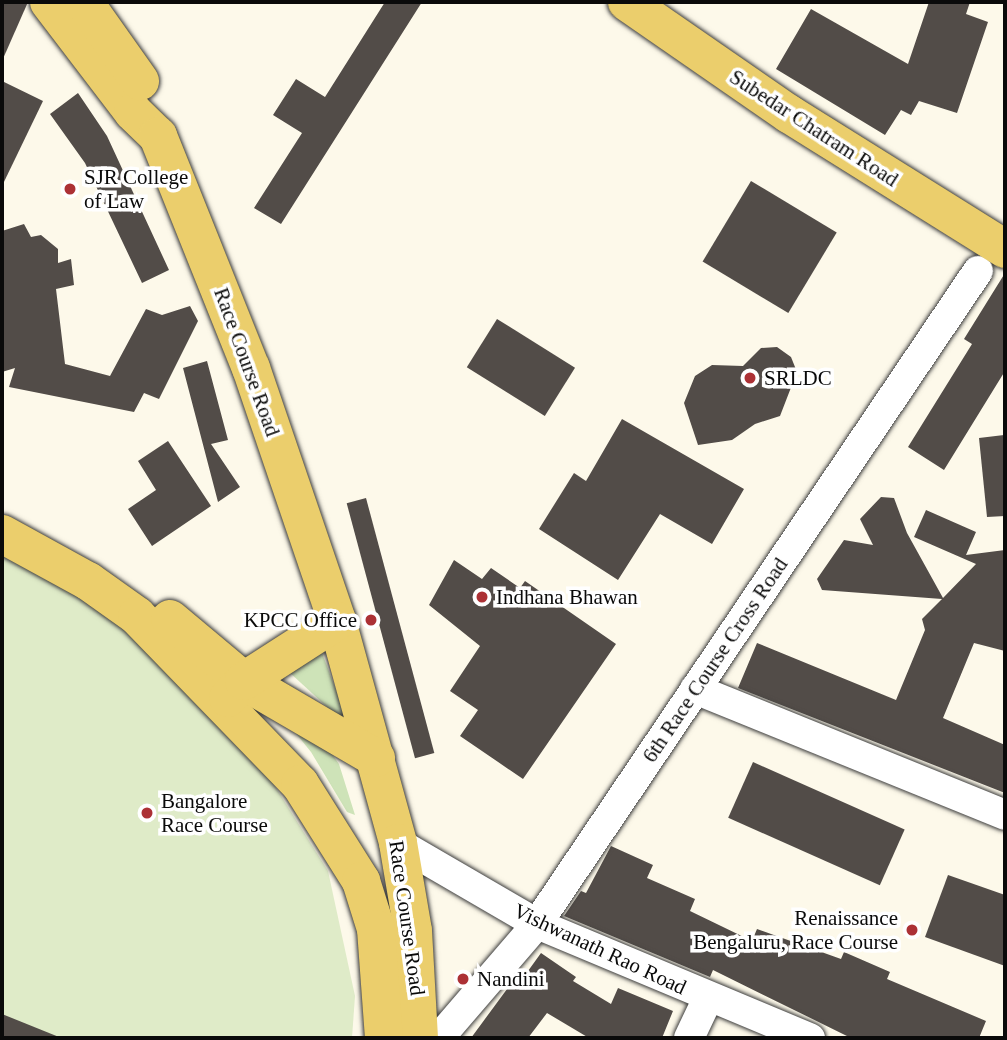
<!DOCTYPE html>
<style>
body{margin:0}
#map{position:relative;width:1007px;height:1040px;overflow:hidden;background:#fdf9ea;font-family:Georgia,serif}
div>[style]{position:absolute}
.green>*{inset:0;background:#cee3b8}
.pitch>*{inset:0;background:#dfebc8}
.building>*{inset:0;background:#524c48;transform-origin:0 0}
.roads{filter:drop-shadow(0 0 2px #3d3d3d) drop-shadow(0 0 2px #3d3d3d)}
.minor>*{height:30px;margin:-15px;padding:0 15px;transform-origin:15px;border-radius:15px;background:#fff}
.major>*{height:38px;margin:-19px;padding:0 19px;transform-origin:19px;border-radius:19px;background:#ebce6c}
.dots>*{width:19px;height:19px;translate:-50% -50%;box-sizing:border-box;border:4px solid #fff;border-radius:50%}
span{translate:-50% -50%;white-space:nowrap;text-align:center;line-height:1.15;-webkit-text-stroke:7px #fff;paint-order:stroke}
.street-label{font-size:21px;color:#0a0a0a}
.poi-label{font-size:21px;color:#0a0a0a}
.left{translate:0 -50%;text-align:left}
.right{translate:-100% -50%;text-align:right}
.frame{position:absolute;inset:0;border:4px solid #0a0a0a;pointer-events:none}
</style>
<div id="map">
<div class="green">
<div style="clip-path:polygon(320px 648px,327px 666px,350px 728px,289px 672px)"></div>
<div style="clip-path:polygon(273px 705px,321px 739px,339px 764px,355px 815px,347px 812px,311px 752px)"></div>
</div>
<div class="pitch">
<div style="clip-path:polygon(2px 553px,61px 578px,175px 660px,256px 756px,328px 871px,355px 996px,352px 1038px,2px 1038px)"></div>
</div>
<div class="building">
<div style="clip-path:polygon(2px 2px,28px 2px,2px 61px)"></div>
<div style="clip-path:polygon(385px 2px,422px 2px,281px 224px,254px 208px,302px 133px,273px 115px,296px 79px,325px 97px)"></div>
<div style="clip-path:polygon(929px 2px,970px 2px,966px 14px,988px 22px,957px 113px,919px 101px,911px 115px,901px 110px,885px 135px,776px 69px,811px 9px,908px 64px)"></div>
<div style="clip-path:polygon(2px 81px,43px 101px,2px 186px)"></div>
<div style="clip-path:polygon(78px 93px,107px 136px,169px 270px,142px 283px,85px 163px,50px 114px)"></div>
<div style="left:751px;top:181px;width:100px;height:94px;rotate:31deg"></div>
<div style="clip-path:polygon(24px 224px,31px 237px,41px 235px,58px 249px,58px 263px,71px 259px,74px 285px,56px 289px,65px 364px,110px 376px,146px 309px,162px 315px,190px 306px,198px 321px,159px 399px,144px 393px,134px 412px,9px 387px,15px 368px,2px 372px,2px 231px)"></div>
<div style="clip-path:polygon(1005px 273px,1005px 371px,944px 470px,908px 447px,972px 344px,964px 339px)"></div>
<div style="left:497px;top:319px;width:92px;height:57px;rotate:32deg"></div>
<div style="clip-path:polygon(777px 347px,791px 357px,797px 372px,780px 416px,755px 424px,732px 440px,698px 445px,684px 403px,695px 376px,712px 365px,743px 366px,761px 348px)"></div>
<div style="clip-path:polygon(207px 361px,228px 440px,211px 444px,240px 487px,218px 502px,183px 368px)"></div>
<div style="clip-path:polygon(622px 419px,744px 489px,712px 544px,660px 514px,618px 580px,539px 529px,574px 473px,586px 481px)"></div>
<div style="clip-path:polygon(1004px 435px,1005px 516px,987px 517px,979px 438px)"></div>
<div style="clip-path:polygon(168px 441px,211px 506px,152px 546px,128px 509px,156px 490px,138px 461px)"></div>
<div style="clip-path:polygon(881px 497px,894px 498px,907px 533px,943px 598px,976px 564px,914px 537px,926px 510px,976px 532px,966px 555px,1005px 550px,1005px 651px,974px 643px,943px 718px,1005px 745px,1005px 793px,738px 688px,757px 643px,896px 700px,925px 630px,922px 619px,942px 599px,822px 590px,817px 579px,844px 540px,873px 545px,860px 519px)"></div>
<div style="left:366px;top:498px;width:264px;height:20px;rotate:75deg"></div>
<div style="clip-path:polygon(454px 560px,482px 579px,491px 568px,520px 588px,525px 581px,616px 644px,523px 779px,460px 736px,478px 710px,450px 691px,480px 646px,429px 605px)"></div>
<div style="left:753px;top:762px;width:166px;height:61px;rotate:24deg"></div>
<div style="clip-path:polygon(611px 846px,653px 865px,647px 878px,695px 899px,690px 911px,752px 941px,757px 929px,841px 959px,844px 952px,890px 972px,887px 979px,986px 1021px,979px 1038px,851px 1038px,713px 970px,710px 977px,564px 916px,581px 891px,586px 893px)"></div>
<div style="clip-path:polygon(948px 875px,1005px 895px,1005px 966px,925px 937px)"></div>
<div style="clip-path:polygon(541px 953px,576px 977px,573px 981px,611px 1004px,618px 988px,673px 1011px,662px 1038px,589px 1038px,547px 1013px,528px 1038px,471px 1038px,510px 985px,515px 989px)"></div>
<div style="clip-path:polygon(2px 1014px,59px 1037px,59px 1038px,2px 1038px)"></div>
</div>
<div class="roads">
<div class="minor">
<div style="left:695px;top:689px;width:335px;rotate:22.1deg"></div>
<div style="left:398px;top:843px;width:161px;rotate:30.2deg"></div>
<div style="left:537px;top:924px;width:296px;rotate:22.7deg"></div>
<div style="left:439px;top:1038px;width:150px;rotate:-49.3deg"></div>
<div style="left:537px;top:924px;width:788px;rotate:-55.97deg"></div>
<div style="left:689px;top:1038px;width:44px;rotate:-64.6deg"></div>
</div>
<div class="major">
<div style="left:49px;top:2px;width:138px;rotate:52.6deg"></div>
<div style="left:133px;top:112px;width:35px;rotate:44deg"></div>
<div style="left:158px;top:136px;width:250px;rotate:68.2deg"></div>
<div style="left:251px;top:368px;width:267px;rotate:71.2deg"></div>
<div style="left:337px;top:621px;width:230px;rotate:74.6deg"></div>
<div style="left:398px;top:843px;width:89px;rotate:80.3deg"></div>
<div style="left:413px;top:931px;width:107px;rotate:86.8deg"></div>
<div style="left:84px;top:2px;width:97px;rotate:54.7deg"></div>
<div style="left:627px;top:2px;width:197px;rotate:34.7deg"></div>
<div style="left:789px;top:114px;width:255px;rotate:32deg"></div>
<div style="left:2px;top:534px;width:98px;rotate:28.7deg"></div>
<div style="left:88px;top:581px;width:60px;rotate:35.5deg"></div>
<div style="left:137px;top:616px;width:234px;rotate:45.9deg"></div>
<div style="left:300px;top:784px;width:115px;rotate:57.8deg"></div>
<div style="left:361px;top:881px;width:50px;rotate:72.6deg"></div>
<div style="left:376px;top:929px;width:109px;rotate:85.8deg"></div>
<div style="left:170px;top:619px;width:97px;rotate:40deg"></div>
<div style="left:244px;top:681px;width:153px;rotate:30.3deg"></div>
<div style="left:228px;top:698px;width:23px;rotate:-47deg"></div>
<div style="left:244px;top:681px;width:111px;rotate:-32.8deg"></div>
</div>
</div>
<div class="dots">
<div style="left:70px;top:189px;background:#ac3135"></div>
<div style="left:750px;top:378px;background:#ac3135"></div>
<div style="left:482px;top:597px;background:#ac3135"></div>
<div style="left:371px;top:620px;background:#ac3135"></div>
<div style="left:147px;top:813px;background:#ac3135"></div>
<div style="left:912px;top:930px;background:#ac3135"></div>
<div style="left:463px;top:979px;background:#ac3135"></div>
</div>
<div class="street-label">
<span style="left:814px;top:128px;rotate:33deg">Subedar Chatram Road</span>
<span style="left:247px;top:362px;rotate:70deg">Race Course Road</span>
<span style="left:715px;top:660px;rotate:-56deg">6th Race Course Cross Road</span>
<span style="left:407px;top:918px;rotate:82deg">Race Course Road</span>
<span style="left:600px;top:949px;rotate:25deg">Vishwanath Rao Road</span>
</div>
<div class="poi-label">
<span class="left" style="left:84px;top:189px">SJR College<br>of Law</span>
<span class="left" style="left:764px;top:378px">SRLDC</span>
<span class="left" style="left:496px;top:597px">Indhana Bhawan</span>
<span class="right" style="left:357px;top:620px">KPCC Office</span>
<span class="left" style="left:161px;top:813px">Bangalore<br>Race Course</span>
<span class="right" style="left:898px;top:930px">Renaissance<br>Bengaluru, Race Course</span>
<span class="left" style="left:477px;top:979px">Nandini</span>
</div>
<div class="frame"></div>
</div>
